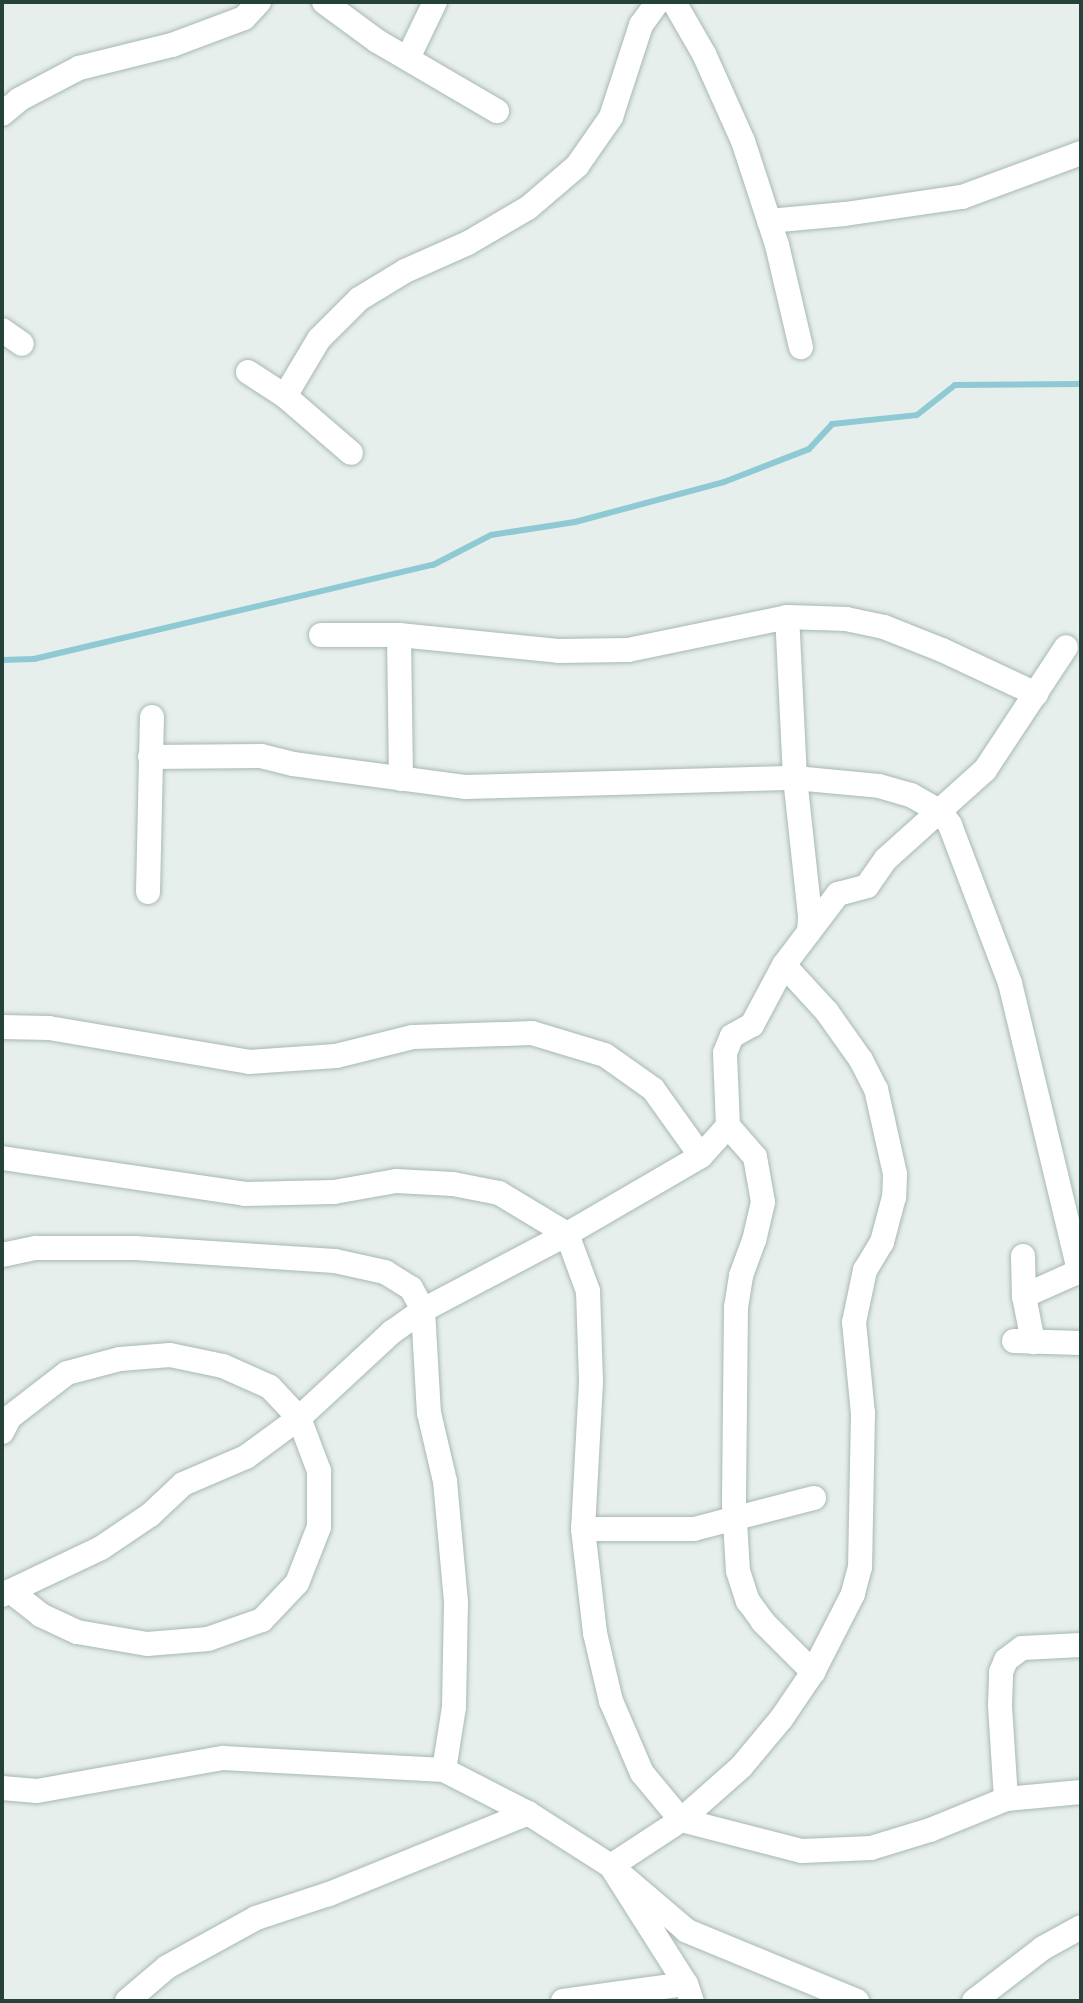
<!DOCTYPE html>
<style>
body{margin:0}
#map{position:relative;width:1083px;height:2003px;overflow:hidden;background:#e6efeb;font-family:"Source Sans 3",sans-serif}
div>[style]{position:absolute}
.stream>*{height:6px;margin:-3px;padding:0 3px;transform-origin:3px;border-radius:3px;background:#8ec9d4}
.roads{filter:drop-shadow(0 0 2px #a8b8b2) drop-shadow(0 0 2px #a8b8b2)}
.minor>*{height:24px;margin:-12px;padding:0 12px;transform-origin:12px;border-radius:12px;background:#fff}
span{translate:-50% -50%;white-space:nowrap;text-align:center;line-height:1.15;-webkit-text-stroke:8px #f7fbf9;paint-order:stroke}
.frame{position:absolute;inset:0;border:4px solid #24423a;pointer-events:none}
</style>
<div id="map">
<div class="stream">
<div style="left:2px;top:660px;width:32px;rotate:-2deg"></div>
<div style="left:34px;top:659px;width:410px;rotate:-13.3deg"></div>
<div style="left:433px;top:565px;width:65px;rotate:-27.3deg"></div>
<div style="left:491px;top:535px;width:85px;rotate:-8.8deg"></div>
<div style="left:575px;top:522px;width:154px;rotate:-15deg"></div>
<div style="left:724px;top:482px;width:91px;rotate:-21.2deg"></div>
<div style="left:809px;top:449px;width:34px;rotate:-47deg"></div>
<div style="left:832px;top:424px;width:85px;rotate:-6deg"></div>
<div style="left:917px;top:415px;width:48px;rotate:-38.3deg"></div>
<div style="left:955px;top:385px;width:126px;rotate:-0.5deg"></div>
</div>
<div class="roads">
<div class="minor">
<div style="left:324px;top:2px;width:66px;rotate:36.3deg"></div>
<div style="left:377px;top:41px;width:139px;rotate:30.3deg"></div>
<div style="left:674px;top:2px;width:60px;rotate:60deg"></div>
<div style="left:704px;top:54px;width:95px;rotate:65.9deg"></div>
<div style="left:743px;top:141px;width:109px;rotate:71.9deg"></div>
<div style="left:777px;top:245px;width:105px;rotate:76.8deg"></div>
<div style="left:408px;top:58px;width:62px;rotate:-64.3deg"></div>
<div style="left:2px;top:114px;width:23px;rotate:-40deg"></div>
<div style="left:20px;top:99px;width:67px;rotate:-27.7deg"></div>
<div style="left:79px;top:68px;width:96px;rotate:-13.9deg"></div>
<div style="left:172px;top:45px;width:77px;rotate:-20.6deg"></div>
<div style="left:244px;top:18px;width:22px;rotate:-47deg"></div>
<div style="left:769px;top:221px;width:76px;rotate:-5.3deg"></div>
<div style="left:845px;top:214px;width:118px;rotate:-8.3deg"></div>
<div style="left:962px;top:197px;width:127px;rotate:-20.3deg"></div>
<div style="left:2px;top:330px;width:24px;rotate:35deg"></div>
<div style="left:248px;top:372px;width:44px;rotate:33deg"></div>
<div style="left:285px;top:396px;width:87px;rotate:40.8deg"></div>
<div style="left:285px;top:396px;width:66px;rotate:-59.2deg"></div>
<div style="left:319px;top:339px;width:57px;rotate:-45deg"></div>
<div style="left:359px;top:299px;width:54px;rotate:-31.3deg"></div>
<div style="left:405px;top:271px;width:69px;rotate:-24deg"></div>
<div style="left:468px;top:243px;width:69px;rotate:-30.3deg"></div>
<div style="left:528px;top:208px;width:65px;rotate:-40.6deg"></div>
<div style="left:577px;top:166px;width:60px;rotate:-55.2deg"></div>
<div style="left:611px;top:117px;width:97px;rotate:-71.9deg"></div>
<div style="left:641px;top:25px;width:29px;rotate:-54deg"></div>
<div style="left:321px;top:635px;width:78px"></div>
<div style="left:399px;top:635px;width:160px;rotate:5.7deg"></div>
<div style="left:558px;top:651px;width:70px;rotate:-0.8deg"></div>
<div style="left:628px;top:650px;width:162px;rotate:-11.7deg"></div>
<div style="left:787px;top:617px;width:59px;rotate:1.9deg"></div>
<div style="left:846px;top:619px;width:39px;rotate:12deg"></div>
<div style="left:884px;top:627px;width:62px;rotate:21.6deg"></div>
<div style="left:942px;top:650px;width:104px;rotate:25.1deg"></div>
<div style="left:399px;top:635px;width:144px;rotate:89.2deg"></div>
<div style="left:150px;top:757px;width:111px;rotate:-0.5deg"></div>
<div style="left:261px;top:756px;width:33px;rotate:14deg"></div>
<div style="left:293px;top:764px;width:175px;rotate:7.6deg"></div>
<div style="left:466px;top:787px;width:329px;rotate:-1.6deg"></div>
<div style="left:795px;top:778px;width:84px;rotate:5.4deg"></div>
<div style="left:879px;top:786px;width:33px;rotate:16deg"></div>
<div style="left:911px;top:795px;width:34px;rotate:30deg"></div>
<div style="left:941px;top:812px;width:16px;rotate:55deg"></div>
<div style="left:950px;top:825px;width:169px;rotate:69.2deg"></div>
<div style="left:1010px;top:983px;width:292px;rotate:76.5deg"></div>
<div style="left:1078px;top:1267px;width:9px;rotate:126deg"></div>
<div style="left:1073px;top:1274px;width:54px;rotate:155.8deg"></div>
<div style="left:148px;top:892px;width:175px;rotate:-88.7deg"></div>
<div style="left:809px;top:932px;width:48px;rotate:-52.7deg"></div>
<div style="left:838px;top:894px;width:30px;rotate:-15deg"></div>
<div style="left:867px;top:886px;width:33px;rotate:-55deg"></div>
<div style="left:886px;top:859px;width:133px;rotate:-42deg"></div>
<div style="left:985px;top:770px;width:147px;rotate:-56.6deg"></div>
<div style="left:784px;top:965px;width:64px;rotate:47.5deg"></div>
<div style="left:827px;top:1012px;width:59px;rotate:54.7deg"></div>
<div style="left:861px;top:1060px;width:33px;rotate:63deg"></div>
<div style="left:876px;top:1089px;width:87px;rotate:77.4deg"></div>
<div style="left:895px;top:1174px;width:23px;rotate:92deg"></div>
<div style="left:894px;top:1197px;width:47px;rotate:104.9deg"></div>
<div style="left:882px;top:1242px;width:33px;rotate:121deg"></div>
<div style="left:865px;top:1270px;width:53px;rotate:101.9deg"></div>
<div style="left:854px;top:1322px;width:91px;rotate:84.4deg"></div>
<div style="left:863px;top:1413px;width:154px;rotate:91.1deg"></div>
<div style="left:860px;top:1567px;width:28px;rotate:105deg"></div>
<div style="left:853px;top:1594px;width:88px;rotate:117.1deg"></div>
<div style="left:813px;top:1672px;width:57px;rotate:124.2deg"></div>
<div style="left:781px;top:1719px;width:62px;rotate:129.8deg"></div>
<div style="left:741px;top:1767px;width:80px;rotate:138.5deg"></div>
<div style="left:681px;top:1820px;width:84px;rotate:146.7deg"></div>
<div style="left:611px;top:1866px;width:100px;rotate:40.5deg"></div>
<div style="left:687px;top:1931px;width:184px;rotate:22.4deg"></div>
<div style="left:2px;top:1027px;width:47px;rotate:1.2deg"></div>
<div style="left:49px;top:1028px;width:203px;rotate:9.6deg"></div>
<div style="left:249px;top:1062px;width:87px;rotate:-3.9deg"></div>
<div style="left:336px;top:1056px;width:79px;rotate:-13.9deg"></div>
<div style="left:413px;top:1037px;width:119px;rotate:-1.9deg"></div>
<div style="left:532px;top:1033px;width:76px;rotate:16.8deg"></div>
<div style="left:605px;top:1055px;width:59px;rotate:35.3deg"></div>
<div style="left:653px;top:1089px;width:82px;rotate:54.4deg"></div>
<div style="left:728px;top:1126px;width:41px;rotate:48.9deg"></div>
<div style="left:755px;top:1157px;width:46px;rotate:79.9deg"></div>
<div style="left:763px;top:1202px;width:39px;rotate:103deg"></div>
<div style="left:754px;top:1240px;width:38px;rotate:110deg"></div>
<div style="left:741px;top:1276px;width:31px;rotate:99deg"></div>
<div style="left:736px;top:1307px;width:197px;rotate:90.6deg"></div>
<div style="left:734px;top:1504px;width:67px;rotate:86.6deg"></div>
<div style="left:738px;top:1571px;width:32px;rotate:72deg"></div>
<div style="left:748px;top:1601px;width:26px;rotate:54deg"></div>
<div style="left:763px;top:1622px;width:71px;rotate:45deg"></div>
<div style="left:2px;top:1158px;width:246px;rotate:8.4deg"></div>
<div style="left:245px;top:1194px;width:89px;rotate:-1.3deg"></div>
<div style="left:334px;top:1192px;width:63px;rotate:-10.1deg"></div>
<div style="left:396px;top:1181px;width:57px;rotate:3deg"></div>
<div style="left:453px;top:1184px;width:47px;rotate:11.1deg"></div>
<div style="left:499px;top:1193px;width:79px;rotate:31.1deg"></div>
<div style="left:567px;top:1234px;width:61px;rotate:69.8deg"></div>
<div style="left:588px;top:1291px;width:91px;rotate:88.1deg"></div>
<div style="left:591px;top:1382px;width:147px;rotate:93.1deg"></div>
<div style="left:583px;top:1529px;width:105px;rotate:83.4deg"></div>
<div style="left:595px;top:1633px;width:70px;rotate:76.8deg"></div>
<div style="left:611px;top:1701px;width:78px;rotate:66.7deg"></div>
<div style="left:642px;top:1773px;width:61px;rotate:50.3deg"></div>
<div style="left:681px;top:1820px;width:125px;rotate:14.4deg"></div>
<div style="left:802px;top:1851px;width:69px;rotate:-2.5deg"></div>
<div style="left:871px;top:1848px;width:62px;rotate:-17deg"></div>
<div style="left:930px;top:1830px;width:82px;rotate:-22.2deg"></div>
<div style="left:1006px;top:1799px;width:75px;rotate:-5.3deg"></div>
<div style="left:2px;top:1255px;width:35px;rotate:-12deg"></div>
<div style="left:36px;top:1248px;width:99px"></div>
<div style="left:135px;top:1248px;width:200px;rotate:3.7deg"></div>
<div style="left:335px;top:1261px;width:51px;rotate:12.4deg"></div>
<div style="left:385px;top:1272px;width:31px;rotate:32deg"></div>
<div style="left:411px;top:1288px;width:25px;rotate:61deg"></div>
<div style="left:423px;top:1310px;width:103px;rotate:86.7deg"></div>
<div style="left:429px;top:1413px;width:70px;rotate:76.8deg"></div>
<div style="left:445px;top:1481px;width:121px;rotate:84.8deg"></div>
<div style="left:456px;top:1602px;width:105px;rotate:91.1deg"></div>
<div style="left:454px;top:1707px;width:64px;rotate:99deg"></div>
<div style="left:1023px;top:1256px;width:40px;rotate:88.6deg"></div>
<div style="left:1024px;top:1296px;width:47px;rotate:78.9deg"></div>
<div style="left:1014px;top:1341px;width:67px;rotate:1.7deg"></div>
<div style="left:2px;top:1432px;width:17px;rotate:-62deg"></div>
<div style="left:10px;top:1417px;width:72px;rotate:-37.7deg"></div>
<div style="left:67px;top:1373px;width:55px;rotate:-14.8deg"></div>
<div style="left:120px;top:1359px;width:50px;rotate:-4.6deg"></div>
<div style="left:170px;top:1355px;width:54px;rotate:11.7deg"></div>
<div style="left:223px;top:1366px;width:51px;rotate:24.1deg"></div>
<div style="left:270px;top:1387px;width:42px;rotate:46.9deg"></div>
<div style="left:299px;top:1418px;width:57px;rotate:69.3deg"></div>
<div style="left:319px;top:1471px;width:56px;rotate:90deg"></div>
<div style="left:319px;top:1527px;width:60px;rotate:111.4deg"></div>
<div style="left:297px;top:1583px;width:51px;rotate:133.4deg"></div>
<div style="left:262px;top:1620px;width:57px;rotate:160.6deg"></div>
<div style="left:208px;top:1639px;width:61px;rotate:175.3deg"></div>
<div style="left:147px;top:1644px;width:71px;rotate:-170.3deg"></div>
<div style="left:77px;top:1632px;width:40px;rotate:-155deg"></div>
<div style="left:41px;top:1615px;width:39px;rotate:-142deg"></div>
<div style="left:583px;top:1529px;width:111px"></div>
<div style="left:694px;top:1529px;width:124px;rotate:-14.5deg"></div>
<div style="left:2px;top:1595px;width:110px;rotate:-25.4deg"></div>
<div style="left:101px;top:1548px;width:59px;rotate:-34deg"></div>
<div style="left:150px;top:1515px;width:45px;rotate:-43.2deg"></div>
<div style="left:183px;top:1484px;width:69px;rotate:-23.2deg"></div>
<div style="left:246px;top:1457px;width:66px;rotate:-36.3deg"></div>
<div style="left:299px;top:1418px;width:127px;rotate:-42.8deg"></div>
<div style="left:392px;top:1332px;width:38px;rotate:-35deg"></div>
<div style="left:423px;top:1310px;width:163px;rotate:-27.8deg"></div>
<div style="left:567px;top:1234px;width:155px;rotate:-30.2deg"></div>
<div style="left:701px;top:1156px;width:40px;rotate:-48deg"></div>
<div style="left:728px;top:1126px;width:73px;rotate:-92.4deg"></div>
<div style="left:725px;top:1053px;width:18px;rotate:-68deg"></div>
<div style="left:732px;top:1036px;width:23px;rotate:-29deg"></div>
<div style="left:752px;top:1025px;width:68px;rotate:-61.9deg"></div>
<div style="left:784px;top:965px;width:41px;rotate:-52.9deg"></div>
<div style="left:809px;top:932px;width:16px;rotate:-86deg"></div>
<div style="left:810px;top:916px;width:139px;rotate:-96.2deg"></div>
<div style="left:795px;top:778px;width:161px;rotate:-92.8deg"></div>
<div style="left:2px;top:1788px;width:35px;rotate:5deg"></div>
<div style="left:37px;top:1791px;width:189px;rotate:-10.1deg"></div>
<div style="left:223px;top:1758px;width:221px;rotate:3.1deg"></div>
<div style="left:444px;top:1770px;width:94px;rotate:27.1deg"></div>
<div style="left:528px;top:1813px;width:98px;rotate:32.6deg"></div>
<div style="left:611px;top:1866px;width:140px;rotate:57.6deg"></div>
<div style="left:686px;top:1984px;width:18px;rotate:71deg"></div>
<div style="left:1006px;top:1799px;width:94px;rotate:-93.7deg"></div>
<div style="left:1000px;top:1705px;width:33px;rotate:-88deg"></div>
<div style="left:1001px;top:1672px;width:13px;rotate:-67deg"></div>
<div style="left:1006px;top:1660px;width:20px;rotate:-37deg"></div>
<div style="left:1022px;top:1648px;width:59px;rotate:-2.9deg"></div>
<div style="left:127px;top:2001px;width:52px;rotate:-40.4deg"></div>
<div style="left:167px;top:1967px;width:102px;rotate:-28.8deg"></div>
<div style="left:256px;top:1918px;width:77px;rotate:-18.2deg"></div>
<div style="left:329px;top:1894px;width:215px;rotate:-22.1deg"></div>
<div style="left:563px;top:2001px;width:124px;rotate:-7.9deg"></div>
<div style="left:974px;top:2001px;width:87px;rotate:-37.5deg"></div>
<div style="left:1043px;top:1948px;width:43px;rotate:-28.9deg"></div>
</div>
</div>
<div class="frame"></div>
</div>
